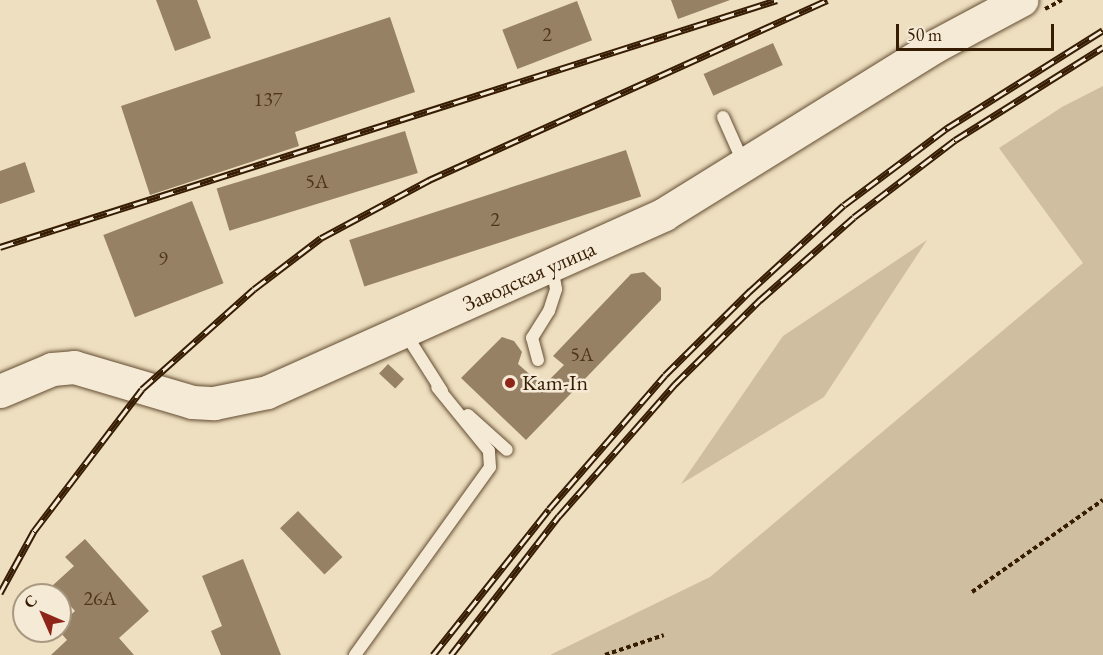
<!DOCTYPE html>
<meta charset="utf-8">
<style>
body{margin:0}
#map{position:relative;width:1103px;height:655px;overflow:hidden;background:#eedfc0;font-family:"EB Garamond",serif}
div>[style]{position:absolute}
.green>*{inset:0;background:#cfbea0}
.building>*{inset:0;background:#968165;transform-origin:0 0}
.path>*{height:4px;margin-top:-2px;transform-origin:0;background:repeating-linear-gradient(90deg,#361c02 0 4.5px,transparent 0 7.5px)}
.roads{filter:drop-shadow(0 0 2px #644d32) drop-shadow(0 0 2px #644d32)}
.service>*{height:12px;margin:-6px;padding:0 6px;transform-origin:6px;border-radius:6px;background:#f4ead6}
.secondary>*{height:33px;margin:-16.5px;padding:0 16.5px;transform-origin:16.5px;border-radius:16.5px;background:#f4ead6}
.rail>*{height:7px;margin-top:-3.5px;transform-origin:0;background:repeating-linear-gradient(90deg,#f4ead6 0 14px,#361c02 0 28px);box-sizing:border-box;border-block:2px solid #361c02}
.dots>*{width:16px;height:16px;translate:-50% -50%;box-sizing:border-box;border:3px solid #f4ead6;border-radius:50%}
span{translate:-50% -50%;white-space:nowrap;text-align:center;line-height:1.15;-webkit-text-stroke:5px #f4ead6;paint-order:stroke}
.number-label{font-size:20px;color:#4e351b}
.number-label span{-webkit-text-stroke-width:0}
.street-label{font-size:22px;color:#361c02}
.poi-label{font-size:22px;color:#361c02}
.left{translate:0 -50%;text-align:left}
.north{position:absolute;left:12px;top:583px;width:60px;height:60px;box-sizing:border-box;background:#f4ead6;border:2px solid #a89881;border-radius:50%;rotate:315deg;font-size:16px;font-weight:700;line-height:24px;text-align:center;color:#361c02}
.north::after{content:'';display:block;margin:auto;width:21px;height:27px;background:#8f2418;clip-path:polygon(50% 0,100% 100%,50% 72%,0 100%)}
.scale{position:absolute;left:896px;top:24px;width:158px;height:27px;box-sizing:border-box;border:3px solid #361c02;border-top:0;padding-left:8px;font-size:18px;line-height:21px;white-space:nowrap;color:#361c02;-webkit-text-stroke:4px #f4ead6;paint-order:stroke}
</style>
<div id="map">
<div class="green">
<div style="clip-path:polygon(1103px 86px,1103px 655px,550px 655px,710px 577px,1083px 263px,999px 148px,1062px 107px)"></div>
<div style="clip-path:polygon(927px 240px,824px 397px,681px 484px,783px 336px)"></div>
</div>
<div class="building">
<div style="clip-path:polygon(156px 0,197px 0,211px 38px,175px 51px)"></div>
<div style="clip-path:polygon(671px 0,730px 0,678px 19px)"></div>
<div style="left:577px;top:1px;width:42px;height:80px;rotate:69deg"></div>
<div style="clip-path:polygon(390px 17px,415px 92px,295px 132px,299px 146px,150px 195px,121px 106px)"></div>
<div style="left:773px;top:43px;width:24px;height:76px;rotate:66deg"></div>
<div style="left:405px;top:131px;width:44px;height:197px;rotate:73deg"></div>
<div style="left:626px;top:150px;width:49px;height:291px;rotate:72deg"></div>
<div style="clip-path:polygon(25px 162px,35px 192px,0 204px,0 171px)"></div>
<div style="left:192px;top:201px;width:88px;height:95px;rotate:69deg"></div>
<div style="clip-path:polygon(644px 272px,661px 288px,661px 300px,526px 440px,461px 378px,502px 337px,514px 341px,522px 352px,518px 364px,543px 386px,564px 365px,553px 356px,631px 274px)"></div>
<div style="left:388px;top:364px;width:22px;height:13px;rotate:43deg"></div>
<div style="left:298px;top:511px;width:64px;height:25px;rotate:46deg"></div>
<div style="clip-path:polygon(85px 539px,149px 611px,119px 638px,134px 655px,51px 655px,67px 640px,60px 632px,60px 624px,75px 611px,52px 586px,74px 566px,65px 557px)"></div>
<div style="clip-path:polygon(243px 559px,281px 655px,221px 655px,211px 631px,222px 626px,202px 576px)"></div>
</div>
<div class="path">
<div style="left:1045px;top:9px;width:19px;rotate:-28deg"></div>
<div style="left:972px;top:592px;width:160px;rotate:-35.1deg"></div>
<div style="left:605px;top:655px;width:62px;rotate:-18.7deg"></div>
</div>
<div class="roads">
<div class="service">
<div style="left:723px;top:117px;width:49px;rotate:66deg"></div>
<div style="left:405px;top:333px;width:69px;rotate:57.5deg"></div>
<div style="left:538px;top:360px;width:23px;rotate:-105deg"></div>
<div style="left:532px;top:338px;width:32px;rotate:-58deg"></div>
<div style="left:549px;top:311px;width:23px;rotate:-72deg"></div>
<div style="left:556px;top:289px;width:22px;rotate:-100deg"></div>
<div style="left:468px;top:415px;width:52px;rotate:41.9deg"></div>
<div style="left:355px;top:655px;width:231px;rotate:-54.3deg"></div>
<div style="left:490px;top:467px;width:16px;rotate:-94deg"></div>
<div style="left:489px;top:451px;width:82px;rotate:-129.1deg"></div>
</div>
<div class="secondary">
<div style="left:0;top:391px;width:56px;rotate:-22.9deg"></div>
<div style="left:52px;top:369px;width:22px;rotate:-5deg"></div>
<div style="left:74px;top:367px;width:123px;rotate:16.5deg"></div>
<div style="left:192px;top:402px;width:22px;rotate:3deg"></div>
<div style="left:214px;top:403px;width:54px;rotate:-11.7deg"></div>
<div style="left:267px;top:392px;width:435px;rotate:-24.1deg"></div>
<div style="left:664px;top:214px;width:319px;rotate:-31.8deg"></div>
<div style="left:935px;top:46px;width:98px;rotate:-28.1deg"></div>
</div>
</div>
<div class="rail">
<div style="left:0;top:247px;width:815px;rotate:-17.63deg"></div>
<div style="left:0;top:593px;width:71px;rotate:-61.3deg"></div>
<div style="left:34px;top:531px;width:178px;rotate:-52.7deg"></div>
<div style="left:142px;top:389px;width:150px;rotate:-41.8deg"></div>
<div style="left:254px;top:289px;width:84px;rotate:-37.3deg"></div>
<div style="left:321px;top:238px;width:123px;rotate:-28.2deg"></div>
<div style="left:429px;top:180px;width:437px;rotate:-24.3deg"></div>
<div style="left:433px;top:655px;width:186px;rotate:-51.5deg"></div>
<div style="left:549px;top:509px;width:177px;rotate:-49.1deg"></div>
<div style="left:665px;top:375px;width:120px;rotate:-44.7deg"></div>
<div style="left:750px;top:291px;width:127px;rotate:-42.5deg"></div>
<div style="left:844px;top:205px;width:129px;rotate:-36.8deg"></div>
<div style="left:947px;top:128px;width:184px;rotate:-32.1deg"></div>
<div style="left:451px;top:655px;width:176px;rotate:-52.2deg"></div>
<div style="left:559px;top:516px;width:176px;rotate:-48.7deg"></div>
<div style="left:675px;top:384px;width:120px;rotate:-44.7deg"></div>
<div style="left:760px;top:300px;width:125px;rotate:-41.4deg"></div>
<div style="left:854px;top:217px;width:127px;rotate:-37.3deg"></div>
<div style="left:955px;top:140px;width:175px;rotate:-32.1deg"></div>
</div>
<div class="dots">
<div style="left:510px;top:383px;background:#8f2418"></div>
</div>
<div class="number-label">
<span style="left:547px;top:34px">2</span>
<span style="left:268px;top:99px">137</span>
<span style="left:317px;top:181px">5А</span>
<span style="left:495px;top:219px">2</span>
<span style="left:163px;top:258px">9</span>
<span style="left:582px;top:354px">5А</span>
<span style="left:100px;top:598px">26А</span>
</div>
<div class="street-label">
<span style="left:529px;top:276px;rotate:-24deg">Заводская улица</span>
</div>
<div class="poi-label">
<span class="left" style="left:522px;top:383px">Kam-In</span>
</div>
<div class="north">С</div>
<div class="scale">50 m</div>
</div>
